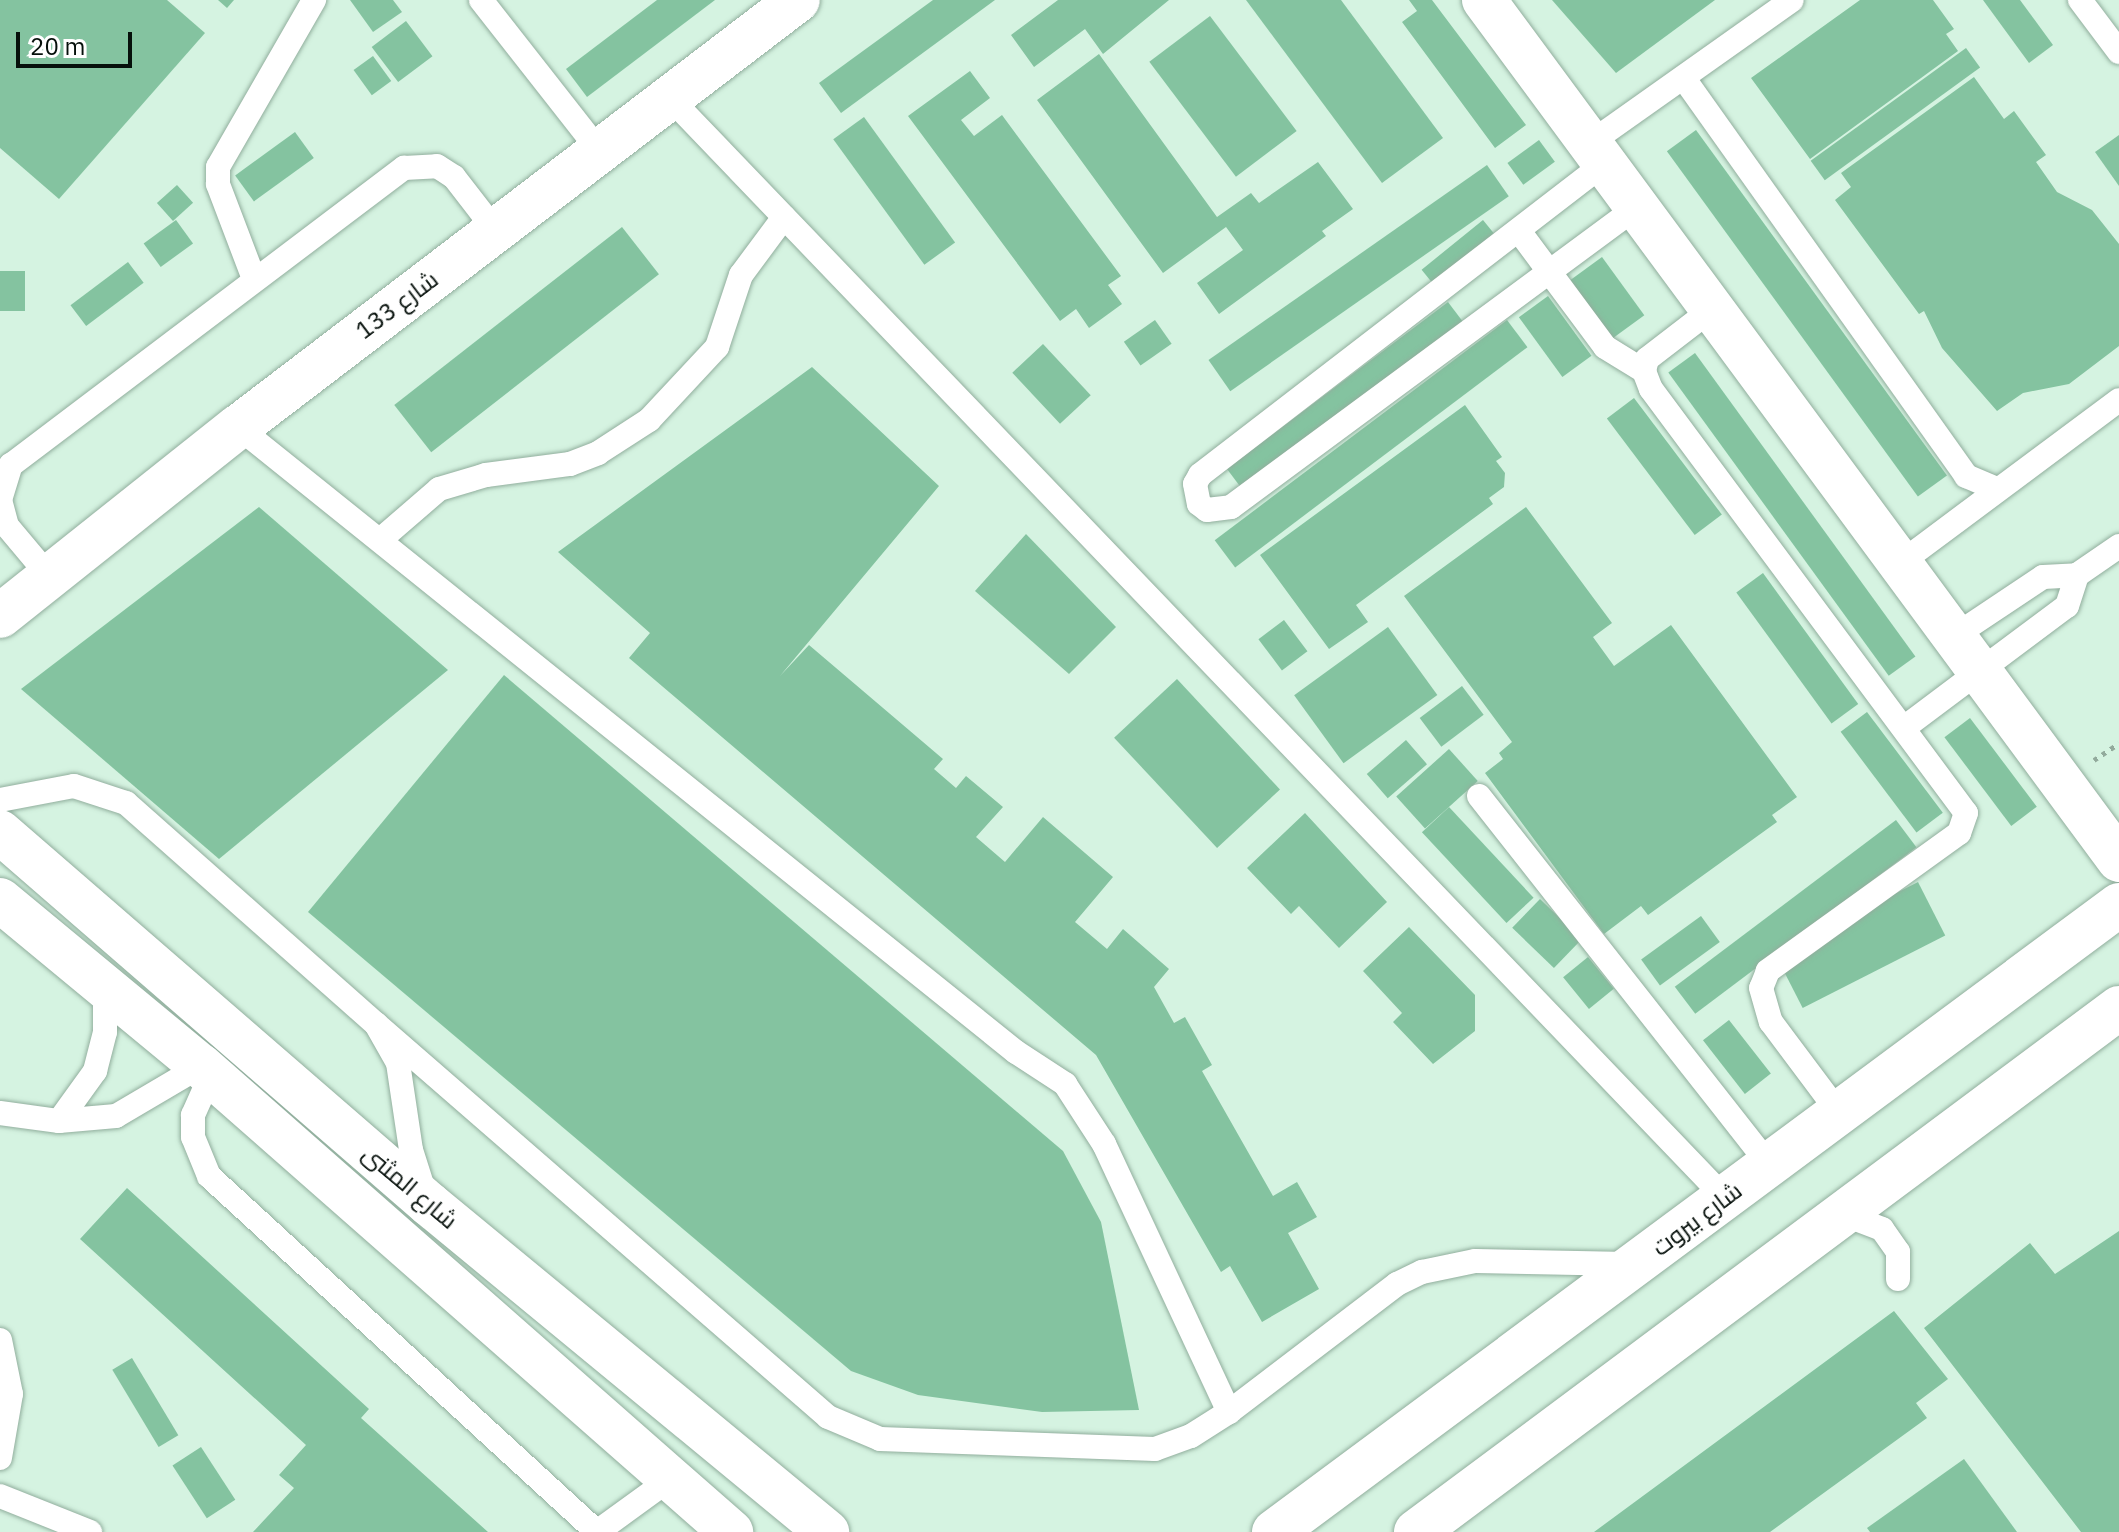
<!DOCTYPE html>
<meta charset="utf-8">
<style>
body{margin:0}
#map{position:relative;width:2119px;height:1532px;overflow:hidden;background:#d5f3e1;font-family:"IBM Plex Sans",Cairo,sans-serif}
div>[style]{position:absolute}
.building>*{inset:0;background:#84c3a0;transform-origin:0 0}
.path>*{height:5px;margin-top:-2.5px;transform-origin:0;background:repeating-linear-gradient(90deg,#92aa9c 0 4px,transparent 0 10px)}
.roads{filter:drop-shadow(0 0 2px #91ae9d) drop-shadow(0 0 2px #91ae9d)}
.service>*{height:24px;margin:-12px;padding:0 12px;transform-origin:12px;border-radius:12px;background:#fff}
.minor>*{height:44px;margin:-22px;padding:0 22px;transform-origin:22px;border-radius:22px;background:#fff}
.tertiary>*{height:44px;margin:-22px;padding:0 22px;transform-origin:22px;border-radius:22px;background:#fff}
.secondary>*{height:44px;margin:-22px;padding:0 22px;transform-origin:22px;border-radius:22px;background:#fff}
span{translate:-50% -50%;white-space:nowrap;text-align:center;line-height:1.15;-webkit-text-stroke:6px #fff;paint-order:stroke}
.street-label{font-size:24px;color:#06100b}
.scale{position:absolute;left:16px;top:32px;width:116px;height:36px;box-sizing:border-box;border:4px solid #06100b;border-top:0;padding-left:10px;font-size:24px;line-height:28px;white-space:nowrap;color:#06100b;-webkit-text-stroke:6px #fff;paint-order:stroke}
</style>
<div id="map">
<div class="building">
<div style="clip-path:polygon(0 0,167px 0,205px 33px,59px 199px,0 148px)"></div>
<div style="clip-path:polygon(218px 0,234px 0,227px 8px)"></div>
<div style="clip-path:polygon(350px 0,393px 0,402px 12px,373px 32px)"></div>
<div style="clip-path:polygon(657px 0,715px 0,587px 97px,566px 69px)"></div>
<div style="clip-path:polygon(933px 0,995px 0,841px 113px,819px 83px)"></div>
<div style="clip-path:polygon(1058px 0,1169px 0,1103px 54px,1085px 29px,1034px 67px,1011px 35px)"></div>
<div style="clip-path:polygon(1246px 0,1341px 0,1443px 138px,1382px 183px)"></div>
<div style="clip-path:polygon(1409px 0,1432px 0,1526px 125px,1495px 148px,1402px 22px,1417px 11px)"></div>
<div style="clip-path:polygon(1552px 0,1715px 0,1616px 73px)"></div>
<div style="clip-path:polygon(1860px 0,1933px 0,1954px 29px,1946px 34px,1958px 51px,1810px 159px,1751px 78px)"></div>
<div style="clip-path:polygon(1983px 0,2020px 0,2053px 45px,2029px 63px)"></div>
<div style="left:1210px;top:16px;width:144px;height:76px;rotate:53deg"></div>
<div style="left:406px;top:21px;width:44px;height:43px;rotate:53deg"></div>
<div style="left:1966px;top:48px;width:24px;height:192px;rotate:54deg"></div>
<div style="clip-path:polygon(1099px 54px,1217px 217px,1251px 193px,1259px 203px,1318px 162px,1353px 209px,1322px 231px,1326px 236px,1219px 314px,1197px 283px,1243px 250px,1226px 227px,1163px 273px,1037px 100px)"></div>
<div style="left:373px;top:56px;width:31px;height:24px;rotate:54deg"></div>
<div style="clip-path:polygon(970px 71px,990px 98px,961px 120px,974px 136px,1002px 115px,1121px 276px,1108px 285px,1122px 304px,1089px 328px,1076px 309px,1060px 321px,908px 116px)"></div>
<div style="clip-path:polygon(1974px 77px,2004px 119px,2014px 111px,2046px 155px,2036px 162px,2057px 192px,2092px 210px,2119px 244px,2119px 346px,2069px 384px,2023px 393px,1997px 411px,1942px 348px,1924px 311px,1919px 314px,1835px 200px,1851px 187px,1841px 173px)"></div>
<div style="left:864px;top:117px;width:155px;height:38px;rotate:54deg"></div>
<div style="left:1696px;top:130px;width:427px;height:36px;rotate:54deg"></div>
<div style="left:295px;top:132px;width:32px;height:74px;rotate:54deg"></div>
<div style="clip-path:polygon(2119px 135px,2119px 186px,2095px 152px)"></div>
<div style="left:1539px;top:140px;width:27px;height:39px;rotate:54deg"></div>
<div style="left:1487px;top:165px;width:38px;height:340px;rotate:55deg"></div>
<div style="left:177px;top:185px;width:24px;height:27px;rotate:48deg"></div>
<div style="left:176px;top:220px;width:29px;height:40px;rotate:54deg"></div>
<div style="left:1483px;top:220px;width:19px;height:79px;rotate:51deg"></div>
<div style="left:622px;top:227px;width:60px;height:289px;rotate:52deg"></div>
<div style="left:1602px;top:257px;width:72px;height:39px;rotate:54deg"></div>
<div style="left:128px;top:262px;width:26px;height:72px;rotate:53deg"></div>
<div style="left:0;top:271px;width:25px;height:40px"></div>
<div style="left:1548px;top:296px;width:74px;height:36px;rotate:54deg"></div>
<div style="left:1448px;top:302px;width:31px;height:277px;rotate:53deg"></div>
<div style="left:1155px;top:320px;width:29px;height:38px;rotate:55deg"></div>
<div style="left:1507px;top:320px;width:34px;height:366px;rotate:53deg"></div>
<div style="left:1043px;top:344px;width:70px;height:42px;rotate:47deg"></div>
<div style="left:1695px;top:353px;width:375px;height:33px;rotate:54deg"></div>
<div style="clip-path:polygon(812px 367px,939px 486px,780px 676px,809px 645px,943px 759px,934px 769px,956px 788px,966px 776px,1003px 807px,976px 837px,1005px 862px,1043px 817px,1113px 877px,1075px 922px,1107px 949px,1123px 929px,1169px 969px,1154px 987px,1174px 1023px,1185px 1017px,1212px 1065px,1202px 1071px,1273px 1196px,1297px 1182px,1317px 1217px,1288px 1233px,1319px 1289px,1262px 1322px,1230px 1266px,1221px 1272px,1096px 1055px,629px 658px,650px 633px,558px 552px)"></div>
<div style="left:1634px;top:398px;width:146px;height:34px;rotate:53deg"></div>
<div style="clip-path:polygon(1465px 405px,1502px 457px,1496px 461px,1505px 473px,1504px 487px,1489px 498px,1493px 504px,1356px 605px,1368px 622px,1329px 649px,1260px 555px)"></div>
<div style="clip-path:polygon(259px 507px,448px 670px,219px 859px,21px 689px)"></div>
<div style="clip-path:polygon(1526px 507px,1612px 623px,1593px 637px,1614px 666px,1671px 625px,1797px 797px,1772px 815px,1777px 822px,1648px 915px,1641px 906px,1604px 934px,1485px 773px,1503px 759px,1499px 753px,1512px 742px,1404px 596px)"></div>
<div style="clip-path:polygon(1026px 534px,1116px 627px,1069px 674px,975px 591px)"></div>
<div style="left:1763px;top:573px;width:162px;height:33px;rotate:54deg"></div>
<div style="left:1284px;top:620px;width:39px;height:32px;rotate:53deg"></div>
<div style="left:1388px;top:627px;width:84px;height:116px;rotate:54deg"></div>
<div style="clip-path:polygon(504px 675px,1063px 1151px,1101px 1222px,1139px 1410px,1042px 1412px,918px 1395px,851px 1371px,308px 912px)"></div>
<div style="left:1177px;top:679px;width:151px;height:86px;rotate:47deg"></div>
<div style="left:1462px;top:686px;width:36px;height:53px;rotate:53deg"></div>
<div style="left:1867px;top:712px;width:126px;height:33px;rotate:53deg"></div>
<div style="left:1970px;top:718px;width:111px;height:32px;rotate:53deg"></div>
<div style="left:1406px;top:740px;width:32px;height:52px;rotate:49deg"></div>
<div style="left:1449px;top:749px;width:43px;height:71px;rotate:48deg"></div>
<div style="left:1449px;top:807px;width:124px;height:37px;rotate:47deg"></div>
<div style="clip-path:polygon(1305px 813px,1387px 902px,1339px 948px,1299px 906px,1291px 914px,1247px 868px)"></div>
<div style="left:1896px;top:820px;width:34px;height:277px;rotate:53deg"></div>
<div style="left:1918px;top:882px;width:60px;height:160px;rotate:63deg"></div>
<div style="left:1540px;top:899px;width:58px;height:40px;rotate:44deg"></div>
<div style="left:1701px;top:916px;width:32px;height:74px;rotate:54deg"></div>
<div style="clip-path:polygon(1409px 927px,1475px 995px,1475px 1031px,1433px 1064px,1393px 1022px,1402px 1013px,1363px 971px)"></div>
<div style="left:1588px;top:957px;width:41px;height:32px;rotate:51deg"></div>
<div style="left:1729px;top:1020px;width:68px;height:33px;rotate:52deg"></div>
<div style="clip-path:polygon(127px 1188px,369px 1409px,361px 1418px,488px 1532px,253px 1532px,294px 1488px,279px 1475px,306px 1445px,80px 1239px)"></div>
<div style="clip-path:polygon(2119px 1231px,2119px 1532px,2081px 1532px,1924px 1328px,2030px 1243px,2055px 1274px)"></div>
<div style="clip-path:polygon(1894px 1311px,1948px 1379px,1916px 1403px,1927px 1418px,1770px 1532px,1594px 1532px)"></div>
<div style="left:132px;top:1358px;width:90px;height:23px;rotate:59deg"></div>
<div style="left:201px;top:1447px;width:63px;height:34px;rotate:57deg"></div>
<div style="clip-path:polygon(1964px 1459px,2017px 1532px,1870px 1532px,1867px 1528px)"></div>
</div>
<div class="path">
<div style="left:2094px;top:760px;width:30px;rotate:-34deg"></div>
</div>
<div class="roads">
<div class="service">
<div style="left:481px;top:0;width:189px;rotate:51.9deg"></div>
<div style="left:2080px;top:0;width:65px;rotate:53.1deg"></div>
<div style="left:1685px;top:80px;width:486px;rotate:54.6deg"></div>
<div style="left:1966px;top:476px;width:33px;rotate:23deg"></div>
<div style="left:668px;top:96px;width:1527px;rotate:46.19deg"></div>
<div style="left:1590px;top:143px;width:247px;rotate:-35.3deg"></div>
<div style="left:1605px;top:163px;width:511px;rotate:142.39deg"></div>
<div style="left:1200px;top:475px;width:10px;rotate:119deg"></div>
<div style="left:1195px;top:484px;width:20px;rotate:79deg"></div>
<div style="left:1199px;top:504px;width:10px;rotate:37deg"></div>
<div style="left:1207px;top:510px;width:24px;rotate:-7deg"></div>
<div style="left:1231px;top:507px;width:505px;rotate:-36.46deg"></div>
<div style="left:1519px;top:231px;width:144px;rotate:53.4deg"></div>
<div style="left:1605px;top:347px;width:46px;rotate:31.6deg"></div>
<div style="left:254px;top:279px;width:102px;rotate:-110.8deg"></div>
<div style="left:218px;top:184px;width:17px;rotate:-90deg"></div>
<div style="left:218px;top:167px;width:193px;rotate:-60.1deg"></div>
<div style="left:1712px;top:309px;width:82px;rotate:142.4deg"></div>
<div style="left:1647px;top:359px;width:12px;rotate:104deg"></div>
<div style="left:1644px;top:371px;width:19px;rotate:69deg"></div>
<div style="left:1651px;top:389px;width:528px;rotate:53.39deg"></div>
<div style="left:1966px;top:813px;width:21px;rotate:109deg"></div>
<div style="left:1959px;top:833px;width:236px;rotate:144.2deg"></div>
<div style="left:1768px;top:971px;width:18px;rotate:112deg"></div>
<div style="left:1761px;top:988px;width:35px;rotate:74deg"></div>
<div style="left:1771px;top:1022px;width:114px;rotate:53.2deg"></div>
<div style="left:238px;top:427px;width:998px;rotate:38.78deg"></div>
<div style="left:1016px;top:1052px;width:59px;rotate:33.1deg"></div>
<div style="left:1065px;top:1084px;width:72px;rotate:57deg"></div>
<div style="left:1104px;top:1144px;width:296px;rotate:65deg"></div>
<div style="left:380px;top:540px;width:78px;rotate:-40.8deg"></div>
<div style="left:439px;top:489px;width:49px;rotate:-16.6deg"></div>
<div style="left:486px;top:475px;width:85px;rotate:-7.5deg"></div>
<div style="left:570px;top:464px;width:30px;rotate:-21deg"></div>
<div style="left:598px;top:453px;width:61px;rotate:-32.9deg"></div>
<div style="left:649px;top:420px;width:100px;rotate:-47deg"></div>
<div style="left:717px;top:347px;width:76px;rotate:-71.6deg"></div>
<div style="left:741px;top:275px;width:72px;rotate:-53.4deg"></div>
<div style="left:1899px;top:564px;width:274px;rotate:-36.7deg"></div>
<div style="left:49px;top:576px;width:65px;rotate:-130deg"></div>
<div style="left:7px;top:526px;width:27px;rotate:-105deg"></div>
<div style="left:0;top:500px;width:37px;rotate:-73deg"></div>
<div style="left:11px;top:465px;width:493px;rotate:-37.1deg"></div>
<div style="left:404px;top:168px;width:33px;rotate:-3deg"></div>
<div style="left:437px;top:166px;width:20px;rotate:33deg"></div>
<div style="left:454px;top:177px;width:67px;rotate:52.3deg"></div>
<div style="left:1953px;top:637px;width:108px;rotate:-33.7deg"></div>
<div style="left:2043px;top:577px;width:34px;rotate:-3deg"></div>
<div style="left:2077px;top:575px;width:51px;rotate:-34.6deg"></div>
<div style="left:1905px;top:727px;width:202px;rotate:-36.8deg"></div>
<div style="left:2067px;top:606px;width:33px;rotate:-72deg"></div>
<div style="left:1479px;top:796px;width:469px;rotate:51.8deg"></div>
<div style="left:0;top:800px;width:75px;rotate:-10.7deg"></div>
<div style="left:74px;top:786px;width:55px;rotate:18.1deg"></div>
<div style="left:126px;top:803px;width:334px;rotate:41.5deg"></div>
<div style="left:376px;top:1024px;width:45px;rotate:60.6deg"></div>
<div style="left:398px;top:1063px;width:88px;rotate:81.5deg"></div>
<div style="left:411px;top:1150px;width:43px;rotate:72.4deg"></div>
<div style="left:376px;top:1024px;width:599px;rotate:41.01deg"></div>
<div style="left:828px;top:1417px;width:56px;rotate:22.9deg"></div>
<div style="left:880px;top:1439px;width:275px;rotate:2.1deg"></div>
<div style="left:1155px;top:1449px;width:38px;rotate:-20deg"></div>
<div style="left:1191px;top:1436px;width:45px;rotate:-32.3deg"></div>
<div style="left:1229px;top:1412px;width:211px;rotate:-37.3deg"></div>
<div style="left:1397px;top:1284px;width:28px;rotate:-26deg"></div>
<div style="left:1422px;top:1272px;width:54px;rotate:-11.7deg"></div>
<div style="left:1475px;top:1261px;width:154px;rotate:1.1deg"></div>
<div style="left:210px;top:1077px;width:42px;rotate:114.1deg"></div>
<div style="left:193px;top:1115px;width:22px;rotate:90deg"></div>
<div style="left:193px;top:1137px;width:42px;rotate:67.7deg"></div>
<div style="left:209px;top:1176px;width:527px;rotate:42.54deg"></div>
<div style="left:0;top:1113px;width:60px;rotate:7.7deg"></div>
<div style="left:59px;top:1121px;width:57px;rotate:-5deg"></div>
<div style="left:116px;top:1116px;width:99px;rotate:-30.5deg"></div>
<div style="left:59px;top:1121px;width:62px;rotate:-54.2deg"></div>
<div style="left:95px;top:1071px;width:40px;rotate:-75.6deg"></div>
<div style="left:105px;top:1032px;width:40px;rotate:-90deg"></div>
<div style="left:1839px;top:1220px;width:17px;rotate:-3deg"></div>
<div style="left:1856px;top:1219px;width:28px;rotate:21deg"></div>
<div style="left:1882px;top:1229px;width:28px;rotate:55deg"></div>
<div style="left:1898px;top:1252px;width:27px;rotate:90deg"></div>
<div style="left:0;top:1340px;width:55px;rotate:78.5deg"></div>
<div style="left:11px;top:1394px;width:65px;rotate:99.8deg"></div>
<div style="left:0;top:1496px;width:97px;rotate:21.8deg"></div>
<div style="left:597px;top:1532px;width:90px;rotate:-36deg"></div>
</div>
<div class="minor">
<div style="left:1484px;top:0;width:1069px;rotate:53.56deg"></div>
<div style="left:0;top:616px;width:304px;rotate:-38.5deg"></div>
<div style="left:238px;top:427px;width:704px;rotate:-37.33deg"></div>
</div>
<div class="tertiary">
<div style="left:0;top:832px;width:568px;rotate:40.93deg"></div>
<div style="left:429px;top:1204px;width:516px;rotate:39.49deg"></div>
<div style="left:0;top:900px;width:261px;rotate:39.6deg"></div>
<div style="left:201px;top:1066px;width:706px;rotate:41.32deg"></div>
</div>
<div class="secondary">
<div style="left:1274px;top:1532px;width:1052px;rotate:-36.58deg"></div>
<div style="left:1416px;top:1532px;width:877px;rotate:-36.7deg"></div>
</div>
</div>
<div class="street-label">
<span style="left:397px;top:305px;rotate:-37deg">شارع 133</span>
<span style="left:410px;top:1187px;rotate:40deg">شارع المثنى</span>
<span style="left:1697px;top:1219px;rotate:-37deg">شارع بيروت</span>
</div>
<div class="scale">20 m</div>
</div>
